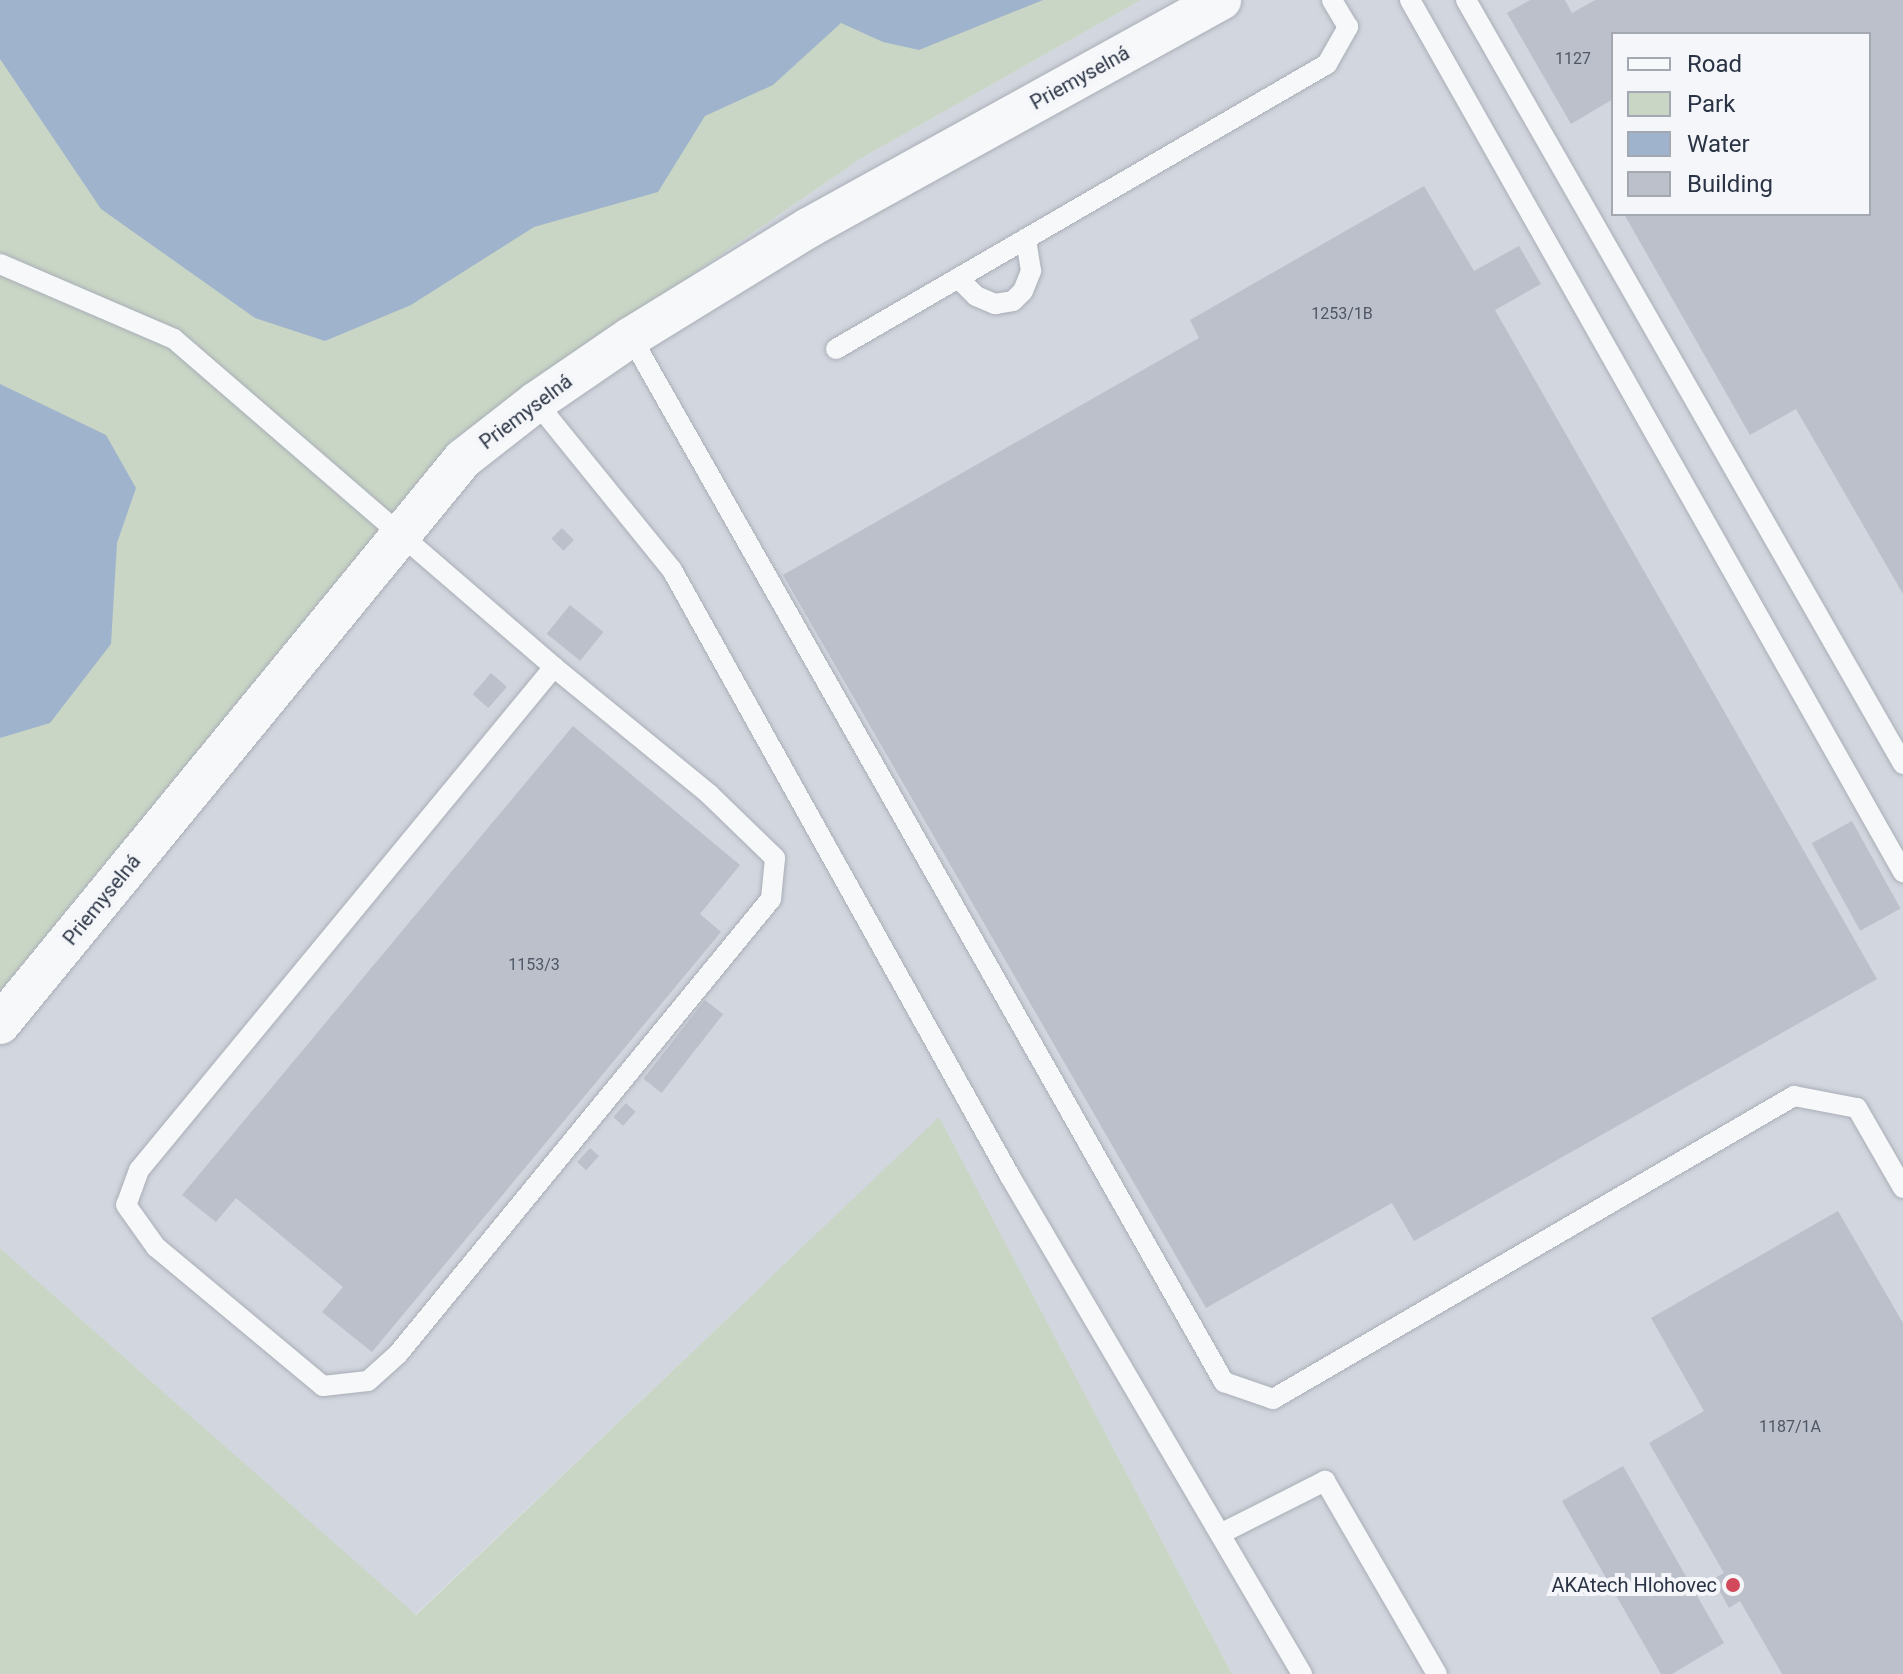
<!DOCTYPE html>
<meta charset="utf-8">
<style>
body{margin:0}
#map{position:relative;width:1903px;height:1674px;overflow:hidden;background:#e4e7ec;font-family:Roboto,sans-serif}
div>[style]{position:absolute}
.built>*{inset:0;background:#d2d6de}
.green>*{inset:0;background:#c9d6c5}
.water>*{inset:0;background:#9fb4cc}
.building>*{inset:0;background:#bbc0ca;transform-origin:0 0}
.roads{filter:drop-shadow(0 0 2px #a9aeb7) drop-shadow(0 0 2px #a9aeb7)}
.service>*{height:20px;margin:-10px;padding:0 10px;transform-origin:10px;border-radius:10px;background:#f7f8fa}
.minor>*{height:40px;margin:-20px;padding:0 20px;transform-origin:20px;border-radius:20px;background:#f7f8fa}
.dots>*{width:22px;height:22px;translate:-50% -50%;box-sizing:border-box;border:4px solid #f4f6f9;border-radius:50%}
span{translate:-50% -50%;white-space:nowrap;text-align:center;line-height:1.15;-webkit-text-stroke:8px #f4f6f9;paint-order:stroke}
.number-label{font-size:16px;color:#4f5766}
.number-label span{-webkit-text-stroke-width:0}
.street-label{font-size:20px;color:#2b3445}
.poi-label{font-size:20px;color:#2b3445}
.right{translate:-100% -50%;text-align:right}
.legend{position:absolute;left:1611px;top:32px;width:260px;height:184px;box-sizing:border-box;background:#f4f6f9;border:2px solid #a4a8b1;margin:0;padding:10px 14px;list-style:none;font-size:24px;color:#2b3445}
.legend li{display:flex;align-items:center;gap:16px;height:40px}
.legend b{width:40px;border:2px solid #a4a8b1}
</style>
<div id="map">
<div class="built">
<div style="clip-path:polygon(evenodd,1141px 0,1903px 0,1903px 1674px,1232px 1674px,939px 1118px,415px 1615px,0 1248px,0 991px,452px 440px,860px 159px,1141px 0,1613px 34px,1869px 34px,1869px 214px,1613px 214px,1613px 34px)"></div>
</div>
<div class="green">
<div style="clip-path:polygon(0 0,1141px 0,860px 159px,452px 440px,0 991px)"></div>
<div style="clip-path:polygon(939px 1117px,1232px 1674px,0 1674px,0 1248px,416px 1615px)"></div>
</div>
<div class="water">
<div style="clip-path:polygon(0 0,1043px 0,919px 50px,883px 42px,841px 23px,773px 85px,705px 116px,658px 192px,534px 227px,411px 305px,325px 341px,255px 318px,101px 209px,0 59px)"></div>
<div style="clip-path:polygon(0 384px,106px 435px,136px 488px,117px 543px,111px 644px,50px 723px,0 738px)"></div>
</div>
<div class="building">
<div style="clip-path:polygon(1530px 0,1565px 0,1572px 13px,1595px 0,1903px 0,1903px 594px,1796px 409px,1750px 435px,1624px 214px,1869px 214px,1869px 34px,1613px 34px,1613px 99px,1571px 124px,1507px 13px)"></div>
<div style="clip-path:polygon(1424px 186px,1474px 271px,1519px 246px,1541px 284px,1495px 310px,1877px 979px,1414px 1241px,1392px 1203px,1206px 1308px,783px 575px,1199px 338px,1190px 320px)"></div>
<div style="left:562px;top:528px;width:17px;height:15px;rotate:45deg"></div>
<div style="left:570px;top:605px;width:43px;height:37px;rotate:39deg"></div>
<div style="left:491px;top:673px;width:21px;height:28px;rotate:41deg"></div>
<div style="clip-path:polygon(573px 726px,740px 865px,700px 914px,721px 932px,372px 1352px,322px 1312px,343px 1287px,236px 1198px,216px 1222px,182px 1195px)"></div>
<div style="left:1852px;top:821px;width:100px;height:46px;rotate:61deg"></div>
<div style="left:705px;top:1000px;width:23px;height:100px;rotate:38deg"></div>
<div style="left:626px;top:1103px;width:13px;height:19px;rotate:42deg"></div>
<div style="left:590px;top:1148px;width:12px;height:19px;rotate:42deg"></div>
<div style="clip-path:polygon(1838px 1211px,1903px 1323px,1903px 1674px,1782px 1674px,1740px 1601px,1729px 1608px,1713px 1579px,1724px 1573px,1649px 1443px,1704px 1411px,1651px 1318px)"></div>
<div style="clip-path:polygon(1623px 1466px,1724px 1643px,1672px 1674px,1661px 1674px,1562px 1501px)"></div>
</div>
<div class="roads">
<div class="service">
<div style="left:1410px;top:0;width:1002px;rotate:60.52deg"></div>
<div style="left:1466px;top:0;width:880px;rotate:60.23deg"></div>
<div style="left:0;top:264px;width:189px;rotate:23.3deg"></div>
<div style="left:174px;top:339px;width:502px;rotate:40.8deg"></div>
<div style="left:554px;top:667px;width:652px;rotate:129.52deg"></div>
<div style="left:139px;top:1170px;width:37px;rotate:110deg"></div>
<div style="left:126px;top:1205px;width:52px;rotate:54.5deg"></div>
<div style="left:156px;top:1247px;width:217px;rotate:39.8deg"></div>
<div style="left:323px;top:1386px;width:45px;rotate:-6.3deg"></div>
<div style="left:368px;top:1381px;width:40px;rotate:-42deg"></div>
<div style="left:398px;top:1354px;width:588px;rotate:-50.66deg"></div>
<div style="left:771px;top:899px;width:41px;rotate:-84.4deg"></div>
<div style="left:775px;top:858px;width:92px;rotate:-135.9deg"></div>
<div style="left:709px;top:794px;width:200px;rotate:-140.7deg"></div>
<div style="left:958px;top:278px;width:25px;rotate:45deg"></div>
<div style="left:976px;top:296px;width:21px;rotate:23deg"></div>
<div style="left:995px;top:304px;width:18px;rotate:-9deg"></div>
<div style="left:1013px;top:301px;width:14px;rotate:-45deg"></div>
<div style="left:1023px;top:291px;width:22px;rotate:-68deg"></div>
<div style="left:1031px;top:271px;width:33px;rotate:-99deg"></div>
<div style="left:631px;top:337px;width:1202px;rotate:60.43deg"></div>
<div style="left:1224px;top:1382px;width:52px;rotate:19.1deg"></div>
<div style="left:1273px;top:1399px;width:603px;rotate:-30.18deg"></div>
<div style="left:1794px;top:1096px;width:64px;rotate:10.8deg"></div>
<div style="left:1857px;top:1108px;width:92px;rotate:60.1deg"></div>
<div style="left:836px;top:349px;width:568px;rotate:-30.13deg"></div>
<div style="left:1327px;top:64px;width:43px;rotate:-60.4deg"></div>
<div style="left:1348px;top:27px;width:31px;rotate:-121deg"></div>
<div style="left:536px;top:402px;width:216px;rotate:51deg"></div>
<div style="left:672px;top:570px;width:696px;rotate:60.86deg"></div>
<div style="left:1011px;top:1178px;width:575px;rotate:59.6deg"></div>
<div style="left:1220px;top:1534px;width:118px;rotate:-26.8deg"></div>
<div style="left:1325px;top:1481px;width:223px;rotate:59.9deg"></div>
</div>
<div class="minor">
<div style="left:0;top:1024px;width:730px;rotate:-50.67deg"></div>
<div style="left:463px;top:459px;width:93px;rotate:-38deg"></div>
<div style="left:536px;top:402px;width:115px;rotate:-34.4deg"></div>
<div style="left:631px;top:337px;width:208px;rotate:-31.6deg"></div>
<div style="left:808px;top:228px;width:472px;rotate:-28.9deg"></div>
</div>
</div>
<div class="dots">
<div style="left:1733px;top:1585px;background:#d1495b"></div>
</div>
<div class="number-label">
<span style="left:1573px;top:59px">1127</span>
<span style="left:1342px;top:314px">1253/1B</span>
<span style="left:534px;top:965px">1153/3</span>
<span style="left:1790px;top:1427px">1187/1A</span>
</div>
<div class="street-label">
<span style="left:1080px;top:78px;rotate:-29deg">Priemyselná</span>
<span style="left:526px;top:412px;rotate:-37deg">Priemyselná</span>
<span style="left:102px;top:900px;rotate:-51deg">Priemyselná</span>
</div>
<div class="poi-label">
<span class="right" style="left:1717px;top:1585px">AKAtech Hlohovec</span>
</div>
<ul class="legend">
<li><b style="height:10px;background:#f7f8fa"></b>Road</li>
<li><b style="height:22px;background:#c9d6c5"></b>Park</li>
<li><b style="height:22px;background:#9fb4cc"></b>Water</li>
<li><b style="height:22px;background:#bbc0ca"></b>Building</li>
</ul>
</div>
